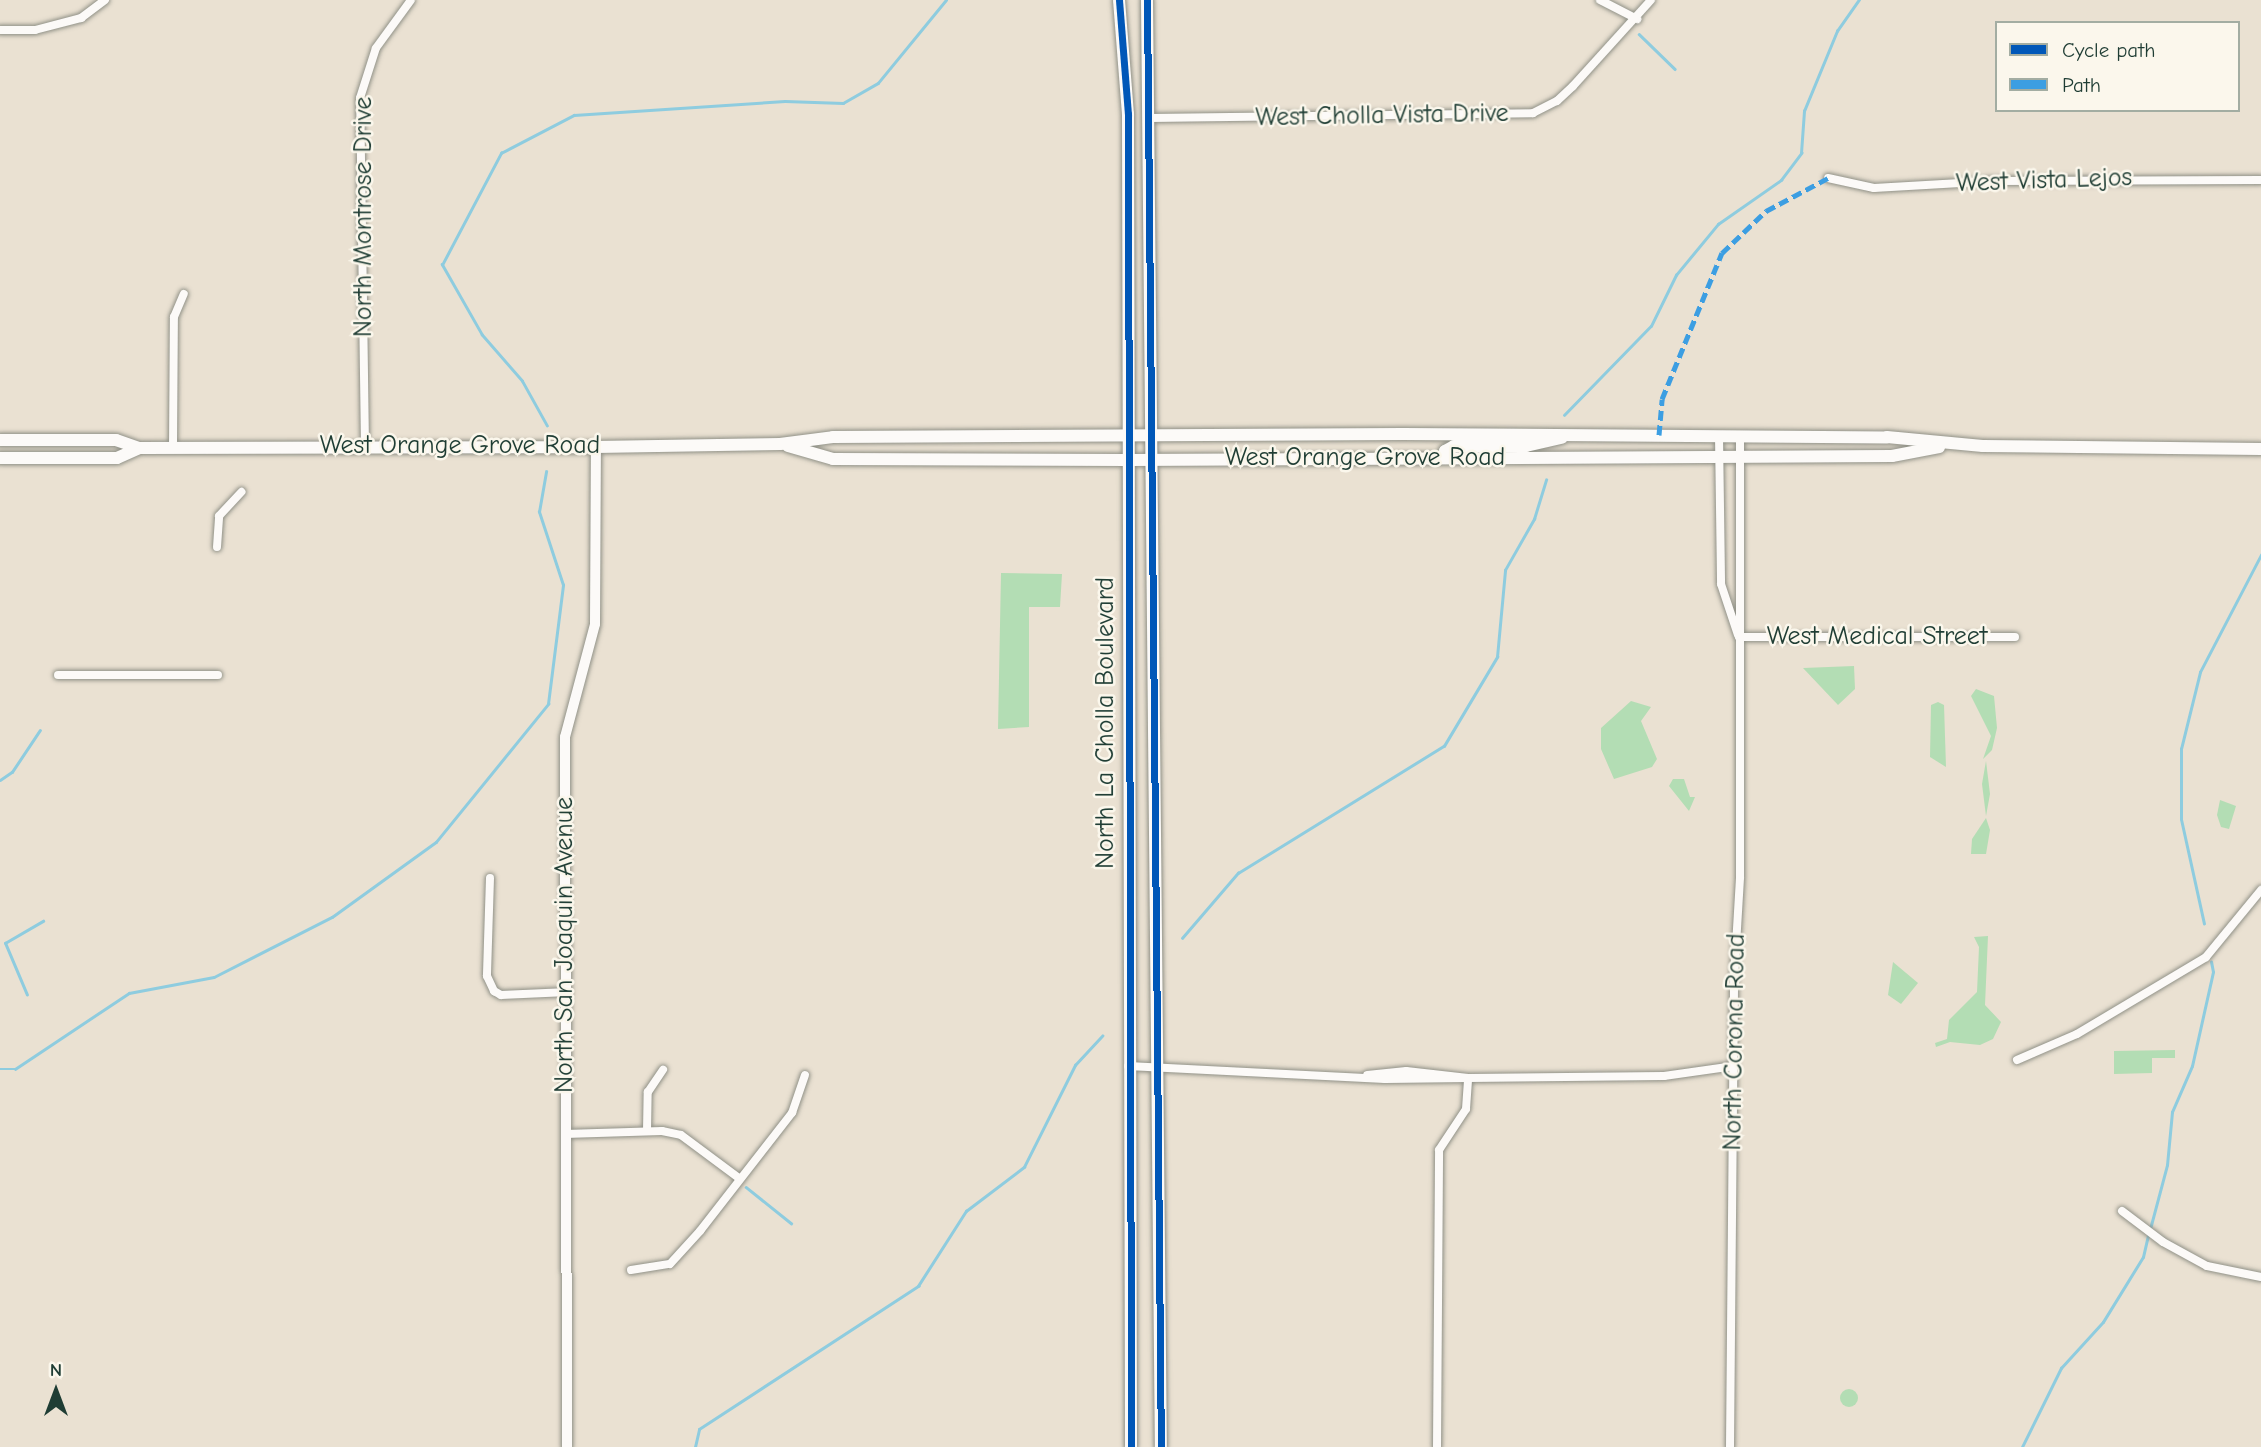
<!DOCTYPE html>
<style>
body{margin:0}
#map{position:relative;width:2261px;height:1447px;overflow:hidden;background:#eae1d2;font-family:"Comic Neue",sans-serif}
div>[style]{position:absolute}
.green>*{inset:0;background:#b3ddb4}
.round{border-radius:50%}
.stream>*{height:2.5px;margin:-1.25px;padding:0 1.25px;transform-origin:1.25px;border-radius:1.25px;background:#8eccdf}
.roads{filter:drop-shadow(0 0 2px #909187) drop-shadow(0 0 2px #909187)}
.minor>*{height:8px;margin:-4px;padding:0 4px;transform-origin:4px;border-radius:4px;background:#fcfaf8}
.tertiary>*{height:10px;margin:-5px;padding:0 5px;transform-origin:5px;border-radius:5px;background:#fcfaf8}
.primary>*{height:12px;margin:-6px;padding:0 6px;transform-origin:6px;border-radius:6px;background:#fcfaf8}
.quiet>*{height:5px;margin-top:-2.5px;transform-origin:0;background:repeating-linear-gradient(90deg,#3c9ee2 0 10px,transparent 0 15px)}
.cycleway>*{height:7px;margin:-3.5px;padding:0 3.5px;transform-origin:3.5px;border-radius:3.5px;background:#0057b8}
span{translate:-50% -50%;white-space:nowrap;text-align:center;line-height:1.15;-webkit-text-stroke:5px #fbf7ec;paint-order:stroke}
.street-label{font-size:26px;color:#1f3d34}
.legend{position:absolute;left:1995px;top:21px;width:245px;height:91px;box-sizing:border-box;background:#fbf7ec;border:2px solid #a3ada2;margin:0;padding:9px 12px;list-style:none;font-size:21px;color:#1f3d34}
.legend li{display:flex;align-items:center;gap:14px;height:35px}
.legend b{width:35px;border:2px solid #a3ada2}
.north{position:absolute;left:21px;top:1356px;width:70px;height:70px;-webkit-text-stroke:5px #fbf7ec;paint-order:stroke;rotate:0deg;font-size:19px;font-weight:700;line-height:28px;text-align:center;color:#1f3d34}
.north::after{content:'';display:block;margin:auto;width:24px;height:32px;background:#1f3d34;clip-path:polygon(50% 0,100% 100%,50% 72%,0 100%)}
</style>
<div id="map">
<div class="green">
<div style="clip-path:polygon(1001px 573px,1062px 574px,1060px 607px,1029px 607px,1029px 727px,998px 729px)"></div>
<div style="clip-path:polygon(1854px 666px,1855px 689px,1838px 705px,1803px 668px)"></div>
<div style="clip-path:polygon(1976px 689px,1994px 696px,1997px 728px,1992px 750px,1983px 759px,1991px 736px,1971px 696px)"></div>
<div style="clip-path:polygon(1631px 701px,1651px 707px,1641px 721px,1657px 759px,1652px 767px,1614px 779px,1601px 749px,1601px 728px)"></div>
<div style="clip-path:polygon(1938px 702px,1944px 705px,1946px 767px,1930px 757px,1931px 705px)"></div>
<div style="clip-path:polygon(1986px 761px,1990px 794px,1986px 816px,1982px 784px)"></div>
<div style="clip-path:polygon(1673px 779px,1684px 779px,1690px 797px,1695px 797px,1689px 811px,1669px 786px)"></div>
<div style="clip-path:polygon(2220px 800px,2236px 806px,2229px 829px,2221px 827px,2217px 815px)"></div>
<div style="clip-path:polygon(1986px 818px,1990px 830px,1986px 854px,1971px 854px,1972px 839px)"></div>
<div style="clip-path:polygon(1988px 936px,1985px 1005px,2001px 1022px,1993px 1039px,1980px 1045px,1950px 1042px,1936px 1047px,1935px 1043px,1947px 1039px,1949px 1020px,1977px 992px,1979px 947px,1974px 937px)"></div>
<div style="clip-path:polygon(1893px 962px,1918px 983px,1901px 1004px,1888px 995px)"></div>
<div style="clip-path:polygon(2175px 1050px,2175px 1058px,2152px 1058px,2152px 1073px,2114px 1074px,2114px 1051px)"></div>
<div class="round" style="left:1840px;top:1389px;width:18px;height:18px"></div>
</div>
<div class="stream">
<div style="left:1639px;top:34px;width:50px;rotate:44.2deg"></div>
<div style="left:1564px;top:415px;width:124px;rotate:-45.7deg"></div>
<div style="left:1651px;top:326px;width:57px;rotate:-63.9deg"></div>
<div style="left:1676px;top:275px;width:66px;rotate:-50.5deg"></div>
<div style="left:1718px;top:224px;width:77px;rotate:-34.9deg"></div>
<div style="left:1781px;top:180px;width:34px;rotate:-53deg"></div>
<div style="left:1801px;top:153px;width:42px;rotate:-85.9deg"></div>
<div style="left:1804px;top:111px;width:87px;rotate:-67.6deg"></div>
<div style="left:1837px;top:31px;width:38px;rotate:-55deg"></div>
<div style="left:547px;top:426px;width:51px;rotate:-119.1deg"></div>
<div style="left:522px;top:381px;width:61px;rotate:-131deg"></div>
<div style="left:482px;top:335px;width:81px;rotate:-119.7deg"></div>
<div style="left:442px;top:265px;width:127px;rotate:-62.2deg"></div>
<div style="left:501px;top:153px;width:82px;rotate:-27.5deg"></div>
<div style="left:574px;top:115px;width:211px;rotate:-3.8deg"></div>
<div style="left:785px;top:101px;width:58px;rotate:2deg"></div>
<div style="left:843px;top:103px;width:40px;rotate:-29.7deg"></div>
<div style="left:878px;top:83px;width:107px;rotate:-50.7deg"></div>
<div style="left:0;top:780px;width:14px;rotate:-34deg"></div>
<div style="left:12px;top:772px;width:50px;rotate:-56.3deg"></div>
<div style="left:2204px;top:924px;width:107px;rotate:-102.4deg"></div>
<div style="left:2181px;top:819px;width:70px;rotate:-90deg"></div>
<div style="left:2181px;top:749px;width:79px;rotate:-76.1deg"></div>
<div style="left:2200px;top:672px;width:132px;rotate:-62.5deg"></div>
<div style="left:1182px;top:938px;width:86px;rotate:-49.3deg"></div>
<div style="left:1238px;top:873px;width:242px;rotate:-31.7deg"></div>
<div style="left:1444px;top:746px;width:104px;rotate:-59.2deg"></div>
<div style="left:1497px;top:657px;width:87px;rotate:-84.7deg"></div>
<div style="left:1505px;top:570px;width:59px;rotate:-60.4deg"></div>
<div style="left:1534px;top:519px;width:41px;rotate:-72.9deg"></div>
<div style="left:27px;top:995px;width:56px;rotate:-112.9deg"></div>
<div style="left:5px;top:943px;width:44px;rotate:-30.1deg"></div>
<div style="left:0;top:1069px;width:15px"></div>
<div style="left:15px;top:1069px;width:137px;rotate:-33.7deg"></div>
<div style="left:129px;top:993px;width:86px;rotate:-10.7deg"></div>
<div style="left:214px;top:977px;width:132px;rotate:-27deg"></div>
<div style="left:332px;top:917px;width:128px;rotate:-35.8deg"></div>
<div style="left:436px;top:842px;width:178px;rotate:-50.9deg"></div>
<div style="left:548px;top:704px;width:120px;rotate:-82.8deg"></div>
<div style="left:563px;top:585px;width:77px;rotate:-108.2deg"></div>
<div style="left:539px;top:512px;width:41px;rotate:-80.1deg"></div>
<div style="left:746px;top:1187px;width:58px;rotate:38.7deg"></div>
<div style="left:2150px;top:1229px;width:66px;rotate:-75.1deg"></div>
<div style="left:2167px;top:1165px;width:53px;rotate:-84.6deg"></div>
<div style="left:2172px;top:1112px;width:50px;rotate:-66.5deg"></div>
<div style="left:2192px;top:1066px;width:96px;rotate:-77.4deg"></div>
<div style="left:2213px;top:972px;width:10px;rotate:-101deg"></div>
<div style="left:695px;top:1447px;width:18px;rotate:-77deg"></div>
<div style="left:699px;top:1429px;width:262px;rotate:-33.1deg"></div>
<div style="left:918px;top:1286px;width:89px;rotate:-57.4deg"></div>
<div style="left:966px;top:1211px;width:73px;rotate:-37.2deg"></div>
<div style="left:1024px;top:1167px;width:114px;rotate:-63.4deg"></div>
<div style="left:1075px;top:1065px;width:40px;rotate:-47deg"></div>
<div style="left:2022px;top:1447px;width:88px;rotate:-63.7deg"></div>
<div style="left:2061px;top:1368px;width:62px;rotate:-47.6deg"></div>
<div style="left:2103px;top:1322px;width:76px;rotate:-58.4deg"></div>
<div style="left:2143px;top:1257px;width:22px;rotate:-77deg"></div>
</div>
<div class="roads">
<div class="minor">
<div style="left:1600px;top:0;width:42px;rotate:27.2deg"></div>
<div style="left:0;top:30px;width:35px"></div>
<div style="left:35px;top:30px;width:48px;rotate:-14.6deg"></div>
<div style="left:81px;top:18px;width:30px;rotate:-37deg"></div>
<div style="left:1150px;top:118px;width:383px;rotate:-0.7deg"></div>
<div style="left:1533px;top:113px;width:27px;rotate:-27deg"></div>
<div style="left:1557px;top:101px;width:22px;rotate:-43deg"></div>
<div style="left:1573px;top:86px;width:116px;rotate:-47.8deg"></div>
<div style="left:1828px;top:178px;width:47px;rotate:12.3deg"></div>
<div style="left:1874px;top:188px;width:121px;rotate:-3.3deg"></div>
<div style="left:1995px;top:181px;width:266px;rotate:-0.2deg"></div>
<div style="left:1719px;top:436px;width:148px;rotate:89.2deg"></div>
<div style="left:1721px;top:584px;width:54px;rotate:71.6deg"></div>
<div style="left:365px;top:446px;width:348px;rotate:-90.8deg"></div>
<div style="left:360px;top:98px;width:52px;rotate:-72.3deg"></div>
<div style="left:376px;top:48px;width:59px;rotate:-53.9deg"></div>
<div style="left:173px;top:447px;width:130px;rotate:-89.6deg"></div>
<div style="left:174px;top:317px;width:25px;rotate:-67deg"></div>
<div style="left:217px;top:547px;width:31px;rotate:-86deg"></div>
<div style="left:219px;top:516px;width:33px;rotate:-47deg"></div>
<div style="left:1739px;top:637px;width:276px"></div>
<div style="left:58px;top:675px;width:160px"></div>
<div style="left:490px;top:878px;width:98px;rotate:91.8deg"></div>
<div style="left:487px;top:976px;width:17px;rotate:65deg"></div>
<div style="left:494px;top:991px;width:8px;rotate:30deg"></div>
<div style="left:501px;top:995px;width:67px;rotate:-2.6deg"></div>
<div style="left:2017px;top:1060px;width:65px;rotate:-23.4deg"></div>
<div style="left:2077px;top:1034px;width:150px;rotate:-30.8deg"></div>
<div style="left:2206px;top:957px;width:87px;rotate:-50.6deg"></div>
<div style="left:1128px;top:1066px;width:257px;rotate:2.9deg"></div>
<div style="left:1385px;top:1079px;width:83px;rotate:-0.7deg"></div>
<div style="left:1468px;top:1078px;width:62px;rotate:-173.6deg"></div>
<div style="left:1406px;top:1071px;width:39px;rotate:174deg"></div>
<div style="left:647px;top:1131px;width:39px;rotate:-89deg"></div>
<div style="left:648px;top:1092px;width:27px;rotate:-56deg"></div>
<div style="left:565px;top:1134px;width:97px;rotate:-1.8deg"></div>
<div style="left:662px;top:1131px;width:19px;rotate:12deg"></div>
<div style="left:681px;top:1135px;width:72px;rotate:36.6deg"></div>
<div style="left:2122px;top:1211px;width:51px;rotate:37.1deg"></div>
<div style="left:2163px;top:1242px;width:50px;rotate:28.6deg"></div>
<div style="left:2207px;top:1266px;width:55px;rotate:11.5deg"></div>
<div style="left:631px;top:1270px;width:39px;rotate:-9deg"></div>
<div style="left:670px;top:1264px;width:45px;rotate:-47.7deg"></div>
<div style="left:700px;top:1231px;width:150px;rotate:-52.1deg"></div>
<div style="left:792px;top:1113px;width:40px;rotate:-71.1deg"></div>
<div style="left:1437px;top:1447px;width:297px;rotate:-89.6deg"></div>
<div style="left:1439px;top:1150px;width:49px;rotate:-56.6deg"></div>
<div style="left:1466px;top:1109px;width:31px;rotate:-86deg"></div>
<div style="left:1468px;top:1078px;width:196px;rotate:-0.6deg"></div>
<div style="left:1664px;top:1076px;width:71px;rotate:-8.1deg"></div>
<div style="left:1730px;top:1447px;width:468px;rotate:-89.5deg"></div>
<div style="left:1734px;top:979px;width:102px;rotate:-86.6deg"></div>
<div style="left:1740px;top:877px;width:441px;rotate:-90deg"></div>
</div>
<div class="tertiary">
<div style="left:567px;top:1447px;width:710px;rotate:-90.16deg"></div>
<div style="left:565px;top:737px;width:117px;rotate:-75.1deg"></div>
<div style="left:595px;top:624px;width:177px;rotate:-89.7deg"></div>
</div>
<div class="primary">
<div style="left:1119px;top:0;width:114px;rotate:85.5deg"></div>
<div style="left:1128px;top:114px;width:1333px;rotate:89.87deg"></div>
<div style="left:1147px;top:0;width:1447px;rotate:89.45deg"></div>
<div style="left:0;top:440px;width:116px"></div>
<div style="left:116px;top:440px;width:24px;rotate:19deg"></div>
<div style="left:139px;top:448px;width:457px;rotate:-0.1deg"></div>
<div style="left:596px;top:447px;width:184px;rotate:-0.9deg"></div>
<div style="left:780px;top:444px;width:53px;rotate:-7.5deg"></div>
<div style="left:833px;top:437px;width:570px;rotate:-0.3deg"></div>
<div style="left:1403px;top:434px;width:484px;rotate:0.4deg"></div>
<div style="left:1887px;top:437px;width:96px;rotate:5.4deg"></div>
<div style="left:1983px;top:446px;width:278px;rotate:0.6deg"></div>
<div style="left:788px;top:446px;width:47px;rotate:16.1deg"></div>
<div style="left:833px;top:459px;width:295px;rotate:0.2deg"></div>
<div style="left:1128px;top:460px;width:764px;rotate:-0.3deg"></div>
<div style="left:1892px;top:456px;width:48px;rotate:-10.8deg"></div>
<div style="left:0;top:458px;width:117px"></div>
<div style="left:117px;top:458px;width:24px;rotate:-24deg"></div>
<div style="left:1445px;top:458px;width:7px;rotate:-90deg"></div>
<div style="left:1445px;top:451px;width:10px;rotate:-29deg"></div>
<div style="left:1454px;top:446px;width:72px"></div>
<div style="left:1526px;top:446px;width:37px;rotate:-13deg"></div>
</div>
</div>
<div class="quiet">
<div style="left:1659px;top:435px;width:36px;rotate:-85deg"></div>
<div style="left:1662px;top:399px;width:158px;rotate:-67.7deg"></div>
<div style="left:1722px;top:253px;width:61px;rotate:-43.7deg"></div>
<div style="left:1766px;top:211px;width:70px;rotate:-28deg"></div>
</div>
<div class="cycleway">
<div style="left:1119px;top:0;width:114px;rotate:85.5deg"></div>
<div style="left:1128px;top:114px;width:1333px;rotate:89.87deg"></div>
<div style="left:1147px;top:0;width:1447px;rotate:89.45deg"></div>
</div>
<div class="street-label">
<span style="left:1382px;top:116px;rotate:-1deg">West Cholla Vista Drive</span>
<span style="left:2044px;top:181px;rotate:-2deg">West Vista Lejos</span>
<span style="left:364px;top:217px;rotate:-90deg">North Montrose Drive</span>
<span style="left:460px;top:446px">West Orange Grove Road</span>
<span style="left:1365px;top:458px">West Orange Grove Road</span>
<span style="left:1877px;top:637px">West Medical Street</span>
<span style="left:1106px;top:723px;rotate:-90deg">North La Cholla Boulevard</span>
<span style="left:565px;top:945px;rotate:-90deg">North San Joaquin Avenue</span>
<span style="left:1735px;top:1042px;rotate:-89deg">North Corona Road</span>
</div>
<ul class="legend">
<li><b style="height:9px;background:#0057b8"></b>Cycle path</li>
<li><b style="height:9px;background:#3c9ee2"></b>Path</li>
</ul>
<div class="north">N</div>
</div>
